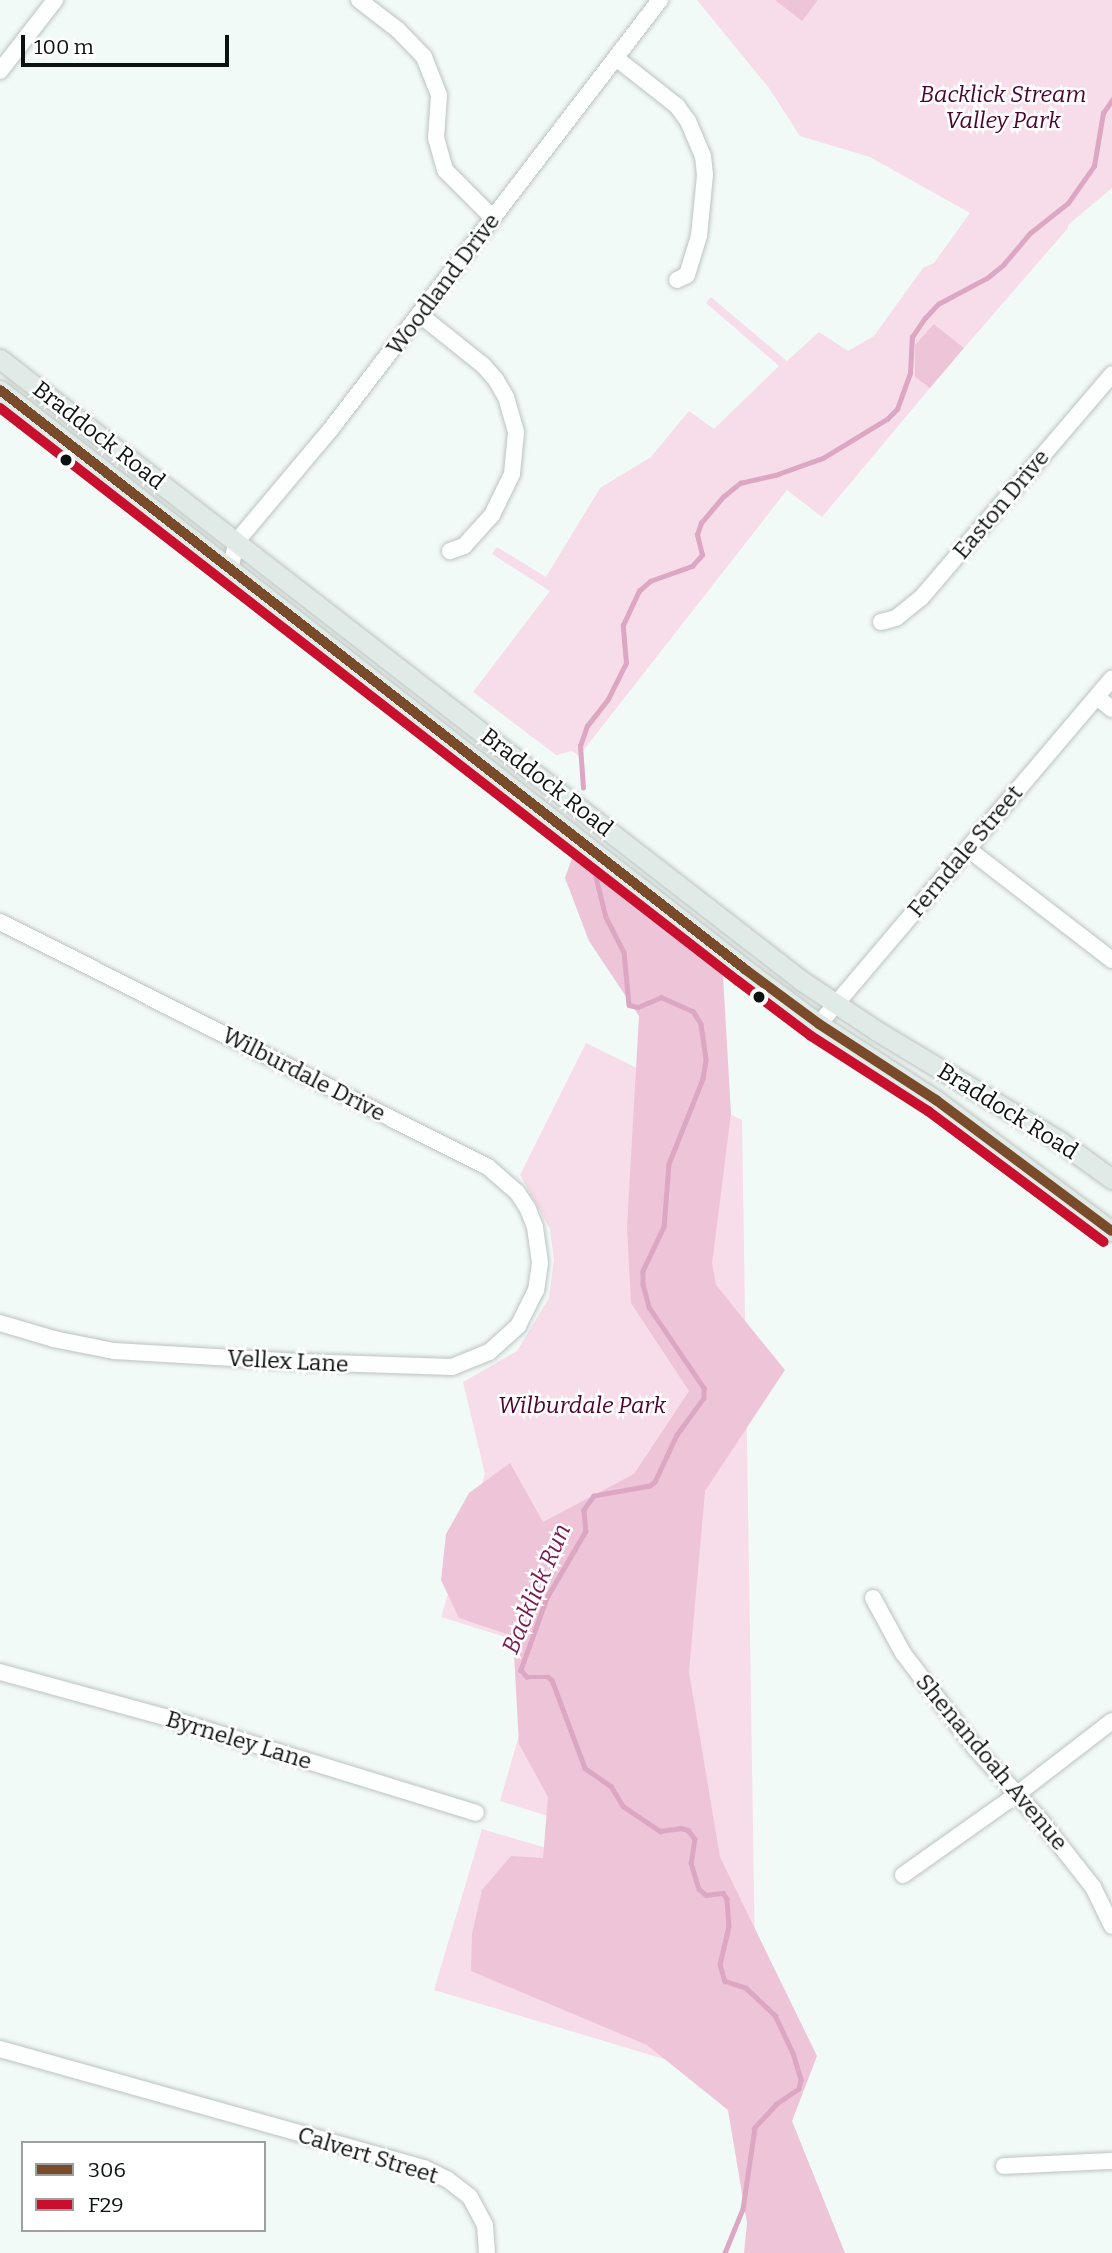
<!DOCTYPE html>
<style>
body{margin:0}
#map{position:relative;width:1112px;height:2253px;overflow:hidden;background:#f2faf7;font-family:Bitter,serif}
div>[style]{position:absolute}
.green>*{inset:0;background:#f7dce9}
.forest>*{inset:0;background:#eec4d9}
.stream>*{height:4.5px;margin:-2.25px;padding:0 2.25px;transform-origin:2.25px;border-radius:2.25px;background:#dca7c2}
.roads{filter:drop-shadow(0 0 2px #bcc3c0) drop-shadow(0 0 2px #bcc3c0)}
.minor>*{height:16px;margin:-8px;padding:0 8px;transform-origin:8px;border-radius:8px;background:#fdfefe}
.major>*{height:19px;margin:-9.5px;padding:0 9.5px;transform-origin:9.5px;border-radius:9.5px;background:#e0eae7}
.bus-1>*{height:10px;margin:-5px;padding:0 5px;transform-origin:5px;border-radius:5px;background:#7a4b2a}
.bus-2>*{height:10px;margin:-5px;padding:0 5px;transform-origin:5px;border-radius:5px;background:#c8102e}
.dots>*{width:19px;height:19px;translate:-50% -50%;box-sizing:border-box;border:4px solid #fff;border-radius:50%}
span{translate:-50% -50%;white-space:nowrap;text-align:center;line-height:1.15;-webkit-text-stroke:5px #fff;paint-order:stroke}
.park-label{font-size:23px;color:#4c0432;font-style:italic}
.street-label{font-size:23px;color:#0b120f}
.water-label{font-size:24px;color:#7a1c54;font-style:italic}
.legend{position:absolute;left:21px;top:2141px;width:245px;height:91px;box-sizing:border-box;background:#fff;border:2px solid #9da09f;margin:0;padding:9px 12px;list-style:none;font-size:21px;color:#0b120f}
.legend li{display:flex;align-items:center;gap:14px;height:35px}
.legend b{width:35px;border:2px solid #9da09f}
.scale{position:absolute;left:21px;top:35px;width:208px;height:32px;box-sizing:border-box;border:4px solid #0b120f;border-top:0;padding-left:9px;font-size:21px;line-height:24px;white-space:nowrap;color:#0b120f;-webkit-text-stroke:5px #fff;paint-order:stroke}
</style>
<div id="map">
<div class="green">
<div style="clip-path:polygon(697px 0,1112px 0,1112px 188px,1068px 225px,1068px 228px,964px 348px,934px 324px,930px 388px,822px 517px,787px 490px,579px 756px,572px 751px,556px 755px,473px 692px,550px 591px,492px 554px,497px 547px,546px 577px,600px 488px,651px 457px,689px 411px,714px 429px,779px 366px,706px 303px,711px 297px,787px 361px,819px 332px,848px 351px,874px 336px,923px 268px,934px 263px,970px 213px,870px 157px,800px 136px,769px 88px)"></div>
<div style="clip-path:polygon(586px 1043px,742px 1120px,757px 2087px,434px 1990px,482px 1829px,587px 1860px,595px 1831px,500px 1801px,544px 1649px,441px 1617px,485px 1474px,463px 1382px,517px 1351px,549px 1298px,554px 1260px,550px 1229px,520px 1175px)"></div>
</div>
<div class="forest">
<div style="clip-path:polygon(775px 0,818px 0,802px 21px)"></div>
<div style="clip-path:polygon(934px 324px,964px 348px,930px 388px,915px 377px,915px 345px)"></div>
<div style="clip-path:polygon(572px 858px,625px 894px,723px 976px,731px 1113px,712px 1264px,716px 1285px,785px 1370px,705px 1491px,689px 1672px,720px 1857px,817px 2056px,792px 2121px,845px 2253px,744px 2253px,747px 2223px,728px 2110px,647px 2045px,471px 1971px,472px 1934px,482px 1890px,511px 1856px,543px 1858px,548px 1797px,519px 1744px,513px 1636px,459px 1618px,441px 1580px,446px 1534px,469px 1493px,510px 1463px,543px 1522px,634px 1474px,689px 1391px,631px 1303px,627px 1227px,639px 1016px,589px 941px,565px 878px)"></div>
</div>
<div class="stream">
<div style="left:583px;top:788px;width:42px;rotate:-94.1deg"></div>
<div style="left:580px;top:746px;width:21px;rotate:-71deg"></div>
<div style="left:587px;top:726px;width:34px;rotate:-52deg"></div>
<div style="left:608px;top:699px;width:40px;rotate:-63.4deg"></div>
<div style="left:626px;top:663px;width:38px;rotate:-95deg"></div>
<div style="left:623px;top:625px;width:38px;rotate:-65deg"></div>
<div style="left:639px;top:591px;width:15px;rotate:-42deg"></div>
<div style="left:650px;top:581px;width:45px;rotate:-19.7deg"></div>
<div style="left:692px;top:566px;width:15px;rotate:-48deg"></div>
<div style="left:702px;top:555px;width:21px;rotate:-104deg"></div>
<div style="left:697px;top:535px;width:13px;rotate:-72deg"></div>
<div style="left:701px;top:523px;width:35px;rotate:-50deg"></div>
<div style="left:724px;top:496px;width:21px;rotate:-39deg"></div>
<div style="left:740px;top:483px;width:39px;rotate:-13deg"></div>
<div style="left:778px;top:474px;width:48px;rotate:-19.6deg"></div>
<div style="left:823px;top:458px;width:75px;rotate:-31.4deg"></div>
<div style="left:887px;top:419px;width:14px;rotate:-45deg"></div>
<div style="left:897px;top:409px;width:38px;rotate:-70deg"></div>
<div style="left:910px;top:373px;width:36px;rotate:-87deg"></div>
<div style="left:912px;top:337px;width:23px;rotate:-56deg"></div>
<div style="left:925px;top:318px;width:19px;rotate:-47deg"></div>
<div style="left:938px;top:304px;width:55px;rotate:-28deg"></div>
<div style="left:987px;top:278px;width:21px;rotate:-39deg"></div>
<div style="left:1003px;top:265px;width:42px;rotate:-49.8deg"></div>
<div style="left:1030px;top:233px;width:48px;rotate:-38.3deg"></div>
<div style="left:1068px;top:203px;width:45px;rotate:-54.9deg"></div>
<div style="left:1094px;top:166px;width:54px;rotate:-80.4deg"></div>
<div style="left:1103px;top:113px;width:16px;rotate:-55deg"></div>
<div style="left:596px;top:877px;width:41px;rotate:76deg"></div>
<div style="left:606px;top:917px;width:39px;rotate:63deg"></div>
<div style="left:624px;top:952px;width:53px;rotate:84.6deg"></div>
<div style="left:629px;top:1005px;width:9px;rotate:13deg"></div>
<div style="left:638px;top:1007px;width:25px;rotate:-23deg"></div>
<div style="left:661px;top:997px;width:35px;rotate:24deg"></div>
<div style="left:693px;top:1011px;width:15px;rotate:58deg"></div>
<div style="left:701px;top:1024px;width:36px;rotate:82deg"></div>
<div style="left:706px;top:1060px;width:19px;rotate:99deg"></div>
<div style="left:703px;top:1079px;width:92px;rotate:111.8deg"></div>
<div style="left:669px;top:1164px;width:63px;rotate:94.5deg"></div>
<div style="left:664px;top:1227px;width:49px;rotate:115.5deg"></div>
<div style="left:643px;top:1271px;width:13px;rotate:90deg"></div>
<div style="left:643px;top:1284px;width:24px;rotate:75deg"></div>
<div style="left:649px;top:1307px;width:98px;rotate:55.8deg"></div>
<div style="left:704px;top:1388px;width:10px;rotate:90deg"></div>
<div style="left:704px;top:1398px;width:46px;rotate:126.1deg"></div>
<div style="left:677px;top:1435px;width:52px;rotate:115.1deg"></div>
<div style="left:655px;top:1482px;width:6px;rotate:141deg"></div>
<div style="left:650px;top:1486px;width:57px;rotate:169.9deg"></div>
<div style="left:594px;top:1496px;width:17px;rotate:126deg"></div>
<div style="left:584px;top:1510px;width:21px;rotate:85deg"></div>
<div style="left:586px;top:1531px;width:78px;rotate:120.2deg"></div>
<div style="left:547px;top:1598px;width:77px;rotate:109.9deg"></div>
<div style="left:521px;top:1670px;width:9px;rotate:49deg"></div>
<div style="left:527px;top:1677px;width:21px"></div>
<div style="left:548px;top:1677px;width:5px;rotate:37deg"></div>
<div style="left:552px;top:1680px;width:94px;rotate:69.4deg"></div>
<div style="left:585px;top:1768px;width:32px;rotate:35deg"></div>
<div style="left:611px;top:1786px;width:23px;rotate:59deg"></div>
<div style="left:623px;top:1806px;width:45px;rotate:34deg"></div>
<div style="left:660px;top:1831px;width:21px;rotate:-8deg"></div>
<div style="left:681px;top:1828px;width:7px;rotate:16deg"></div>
<div style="left:688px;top:1830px;width:11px;rotate:52deg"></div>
<div style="left:695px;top:1839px;width:24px;rotate:99deg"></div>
<div style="left:691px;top:1863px;width:27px;rotate:73deg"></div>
<div style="left:699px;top:1889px;width:9px;rotate:41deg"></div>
<div style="left:706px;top:1895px;width:17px;rotate:-7deg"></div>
<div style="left:723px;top:1893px;width:7px;rotate:56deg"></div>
<div style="left:727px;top:1899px;width:27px;rotate:86deg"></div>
<div style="left:729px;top:1926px;width:39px;rotate:103deg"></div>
<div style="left:720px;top:1964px;width:18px;rotate:74deg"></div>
<div style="left:725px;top:1981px;width:22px;rotate:18deg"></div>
<div style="left:746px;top:1988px;width:40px;rotate:43deg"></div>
<div style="left:775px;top:2015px;width:42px;rotate:64.7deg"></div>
<div style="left:793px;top:2053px;width:28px;rotate:73deg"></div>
<div style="left:801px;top:2080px;width:9px;rotate:103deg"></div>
<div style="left:799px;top:2089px;width:27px;rotate:146deg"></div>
<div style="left:777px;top:2104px;width:33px;rotate:133deg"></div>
<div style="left:755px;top:2128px;width:82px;rotate:98.4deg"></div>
<div style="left:743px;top:2209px;width:48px;rotate:112.2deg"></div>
</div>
<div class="roads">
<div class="minor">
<div style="left:359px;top:0;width:49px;rotate:37.6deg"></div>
<div style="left:398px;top:30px;width:37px;rotate:46deg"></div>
<div style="left:424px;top:57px;width:41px;rotate:68.5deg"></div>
<div style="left:439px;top:95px;width:43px;rotate:94deg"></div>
<div style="left:436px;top:138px;width:33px;rotate:74deg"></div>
<div style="left:445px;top:170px;width:68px;rotate:45deg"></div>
<div style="left:616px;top:58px;width:78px;rotate:38.2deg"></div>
<div style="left:677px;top:106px;width:19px;rotate:54deg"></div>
<div style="left:688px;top:121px;width:38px;rotate:67deg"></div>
<div style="left:703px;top:156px;width:19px;rotate:84deg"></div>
<div style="left:705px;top:175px;width:61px;rotate:95.6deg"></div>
<div style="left:699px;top:236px;width:41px;rotate:107.1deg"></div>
<div style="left:687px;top:275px;width:11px;rotate:153deg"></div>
<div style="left:0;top:71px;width:90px;rotate:-52.2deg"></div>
<div style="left:419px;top:314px;width:82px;rotate:38.6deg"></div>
<div style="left:483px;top:365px;width:20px;rotate:49deg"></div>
<div style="left:496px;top:380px;width:20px;rotate:60deg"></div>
<div style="left:506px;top:397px;width:37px;rotate:74deg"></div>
<div style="left:516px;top:433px;width:41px;rotate:95.6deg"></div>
<div style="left:512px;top:474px;width:46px;rotate:116deg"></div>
<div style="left:492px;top:515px;width:42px;rotate:132.1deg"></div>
<div style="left:464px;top:546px;width:15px;rotate:160deg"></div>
<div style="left:230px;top:569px;width:29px;rotate:-76deg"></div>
<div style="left:237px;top:541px;width:146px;rotate:-50deg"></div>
<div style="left:331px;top:429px;width:541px;rotate:-52.52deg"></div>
<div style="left:881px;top:622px;width:16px;rotate:-15deg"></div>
<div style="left:896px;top:618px;width:32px;rotate:-39deg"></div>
<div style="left:921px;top:598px;width:294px;rotate:-49.5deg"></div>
<div style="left:1097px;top:697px;width:19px;rotate:39deg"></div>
<div style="left:968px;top:849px;width:182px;rotate:37.6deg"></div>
<div style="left:0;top:922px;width:546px;rotate:26.66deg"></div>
<div style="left:488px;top:1167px;width:38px;rotate:41deg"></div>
<div style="left:517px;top:1192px;width:20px;rotate:57deg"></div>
<div style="left:528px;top:1209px;width:19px;rotate:69deg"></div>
<div style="left:535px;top:1227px;width:36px;rotate:82deg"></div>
<div style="left:540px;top:1263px;width:27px;rotate:98deg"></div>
<div style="left:536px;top:1290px;width:40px;rotate:116.6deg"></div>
<div style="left:518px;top:1326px;width:39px;rotate:138deg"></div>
<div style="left:489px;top:1352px;width:40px;rotate:158deg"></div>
<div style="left:452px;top:1367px;width:152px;rotate:-178.1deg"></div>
<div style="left:300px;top:1362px;width:186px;rotate:-176.6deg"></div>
<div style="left:114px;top:1351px;width:61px;rotate:-168.7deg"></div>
<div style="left:54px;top:1339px;width:56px;rotate:-163.5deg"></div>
<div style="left:819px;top:1024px;width:453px;rotate:-49.7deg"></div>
<div style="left:873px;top:1598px;width:63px;rotate:61.4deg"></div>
<div style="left:903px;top:1653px;width:121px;rotate:52.8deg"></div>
<div style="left:976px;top:1749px;width:97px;rotate:47.9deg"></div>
<div style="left:1041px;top:1821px;width:84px;rotate:51.8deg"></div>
<div style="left:1093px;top:1887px;width:43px;rotate:64deg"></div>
<div style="left:0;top:1672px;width:174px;rotate:15.3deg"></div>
<div style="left:168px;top:1718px;width:322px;rotate:17.1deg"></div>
<div style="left:903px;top:1875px;width:138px;rotate:-35.3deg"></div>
<div style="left:1016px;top:1795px;width:121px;rotate:-37.6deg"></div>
<div style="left:0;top:2049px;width:440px;rotate:15.7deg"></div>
<div style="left:424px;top:2168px;width:25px;rotate:26deg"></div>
<div style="left:447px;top:2179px;width:29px;rotate:38deg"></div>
<div style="left:470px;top:2197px;width:32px;rotate:62deg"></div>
<div style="left:485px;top:2225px;width:28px;rotate:86deg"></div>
<div style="left:1004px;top:2166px;width:108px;rotate:-2.7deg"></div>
</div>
<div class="major">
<div style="left:0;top:359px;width:1015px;rotate:37.8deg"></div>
<div style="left:802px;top:981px;width:90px;rotate:33.7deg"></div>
<div style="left:877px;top:1031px;width:211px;rotate:31.1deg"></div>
<div style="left:1058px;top:1140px;width:67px;rotate:35.8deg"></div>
<div style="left:0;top:390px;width:945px;rotate:37.86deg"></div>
<div style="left:746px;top:970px;width:91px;rotate:36.5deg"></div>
<div style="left:819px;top:1024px;width:140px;rotate:33deg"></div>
<div style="left:936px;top:1100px;width:219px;rotate:36.7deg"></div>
</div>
</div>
<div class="bus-1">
<div style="left:0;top:390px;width:945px;rotate:37.86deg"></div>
<div style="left:746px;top:970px;width:91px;rotate:36.5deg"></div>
<div style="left:819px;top:1024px;width:140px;rotate:33deg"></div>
<div style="left:936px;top:1100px;width:219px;rotate:36.7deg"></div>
</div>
<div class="bus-2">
<div style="left:0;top:408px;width:934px;rotate:37.83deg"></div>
<div style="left:738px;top:981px;width:91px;rotate:37deg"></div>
<div style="left:811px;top:1036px;width:139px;rotate:32.7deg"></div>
<div style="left:928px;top:1111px;width:219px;rotate:36.7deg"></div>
</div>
<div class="dots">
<div style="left:66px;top:460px;background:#0b120f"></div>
<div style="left:759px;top:997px;background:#0b120f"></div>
</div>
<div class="park-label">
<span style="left:1003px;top:107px">Backlick Stream<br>Valley Park</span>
<span style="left:582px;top:1405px">Wilburdale Park</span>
</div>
<div class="street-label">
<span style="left:443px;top:284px;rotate:-53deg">Woodland Drive</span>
<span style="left:99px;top:435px;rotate:38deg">Braddock Road</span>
<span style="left:1001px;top:504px;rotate:-50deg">Easton Drive</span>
<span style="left:547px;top:782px;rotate:38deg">Braddock Road</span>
<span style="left:965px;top:851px;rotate:-50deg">Ferndale Street</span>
<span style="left:304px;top:1074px;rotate:27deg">Wilburdale Drive</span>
<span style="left:1008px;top:1111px;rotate:32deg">Braddock Road</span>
<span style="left:288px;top:1361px;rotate:3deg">Vellex Lane</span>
<span style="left:239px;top:1740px;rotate:17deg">Byrneley Lane</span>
<span style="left:992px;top:1762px;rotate:50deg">Shenandoah Avenue</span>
<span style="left:368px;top:2155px;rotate:17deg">Calvert Street</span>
</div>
<div class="water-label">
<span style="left:537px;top:1589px;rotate:-67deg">Backlick Run</span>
</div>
<ul class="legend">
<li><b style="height:9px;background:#7a4b2a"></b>306</li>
<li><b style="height:9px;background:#c8102e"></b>F29</li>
</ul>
<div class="scale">100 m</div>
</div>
